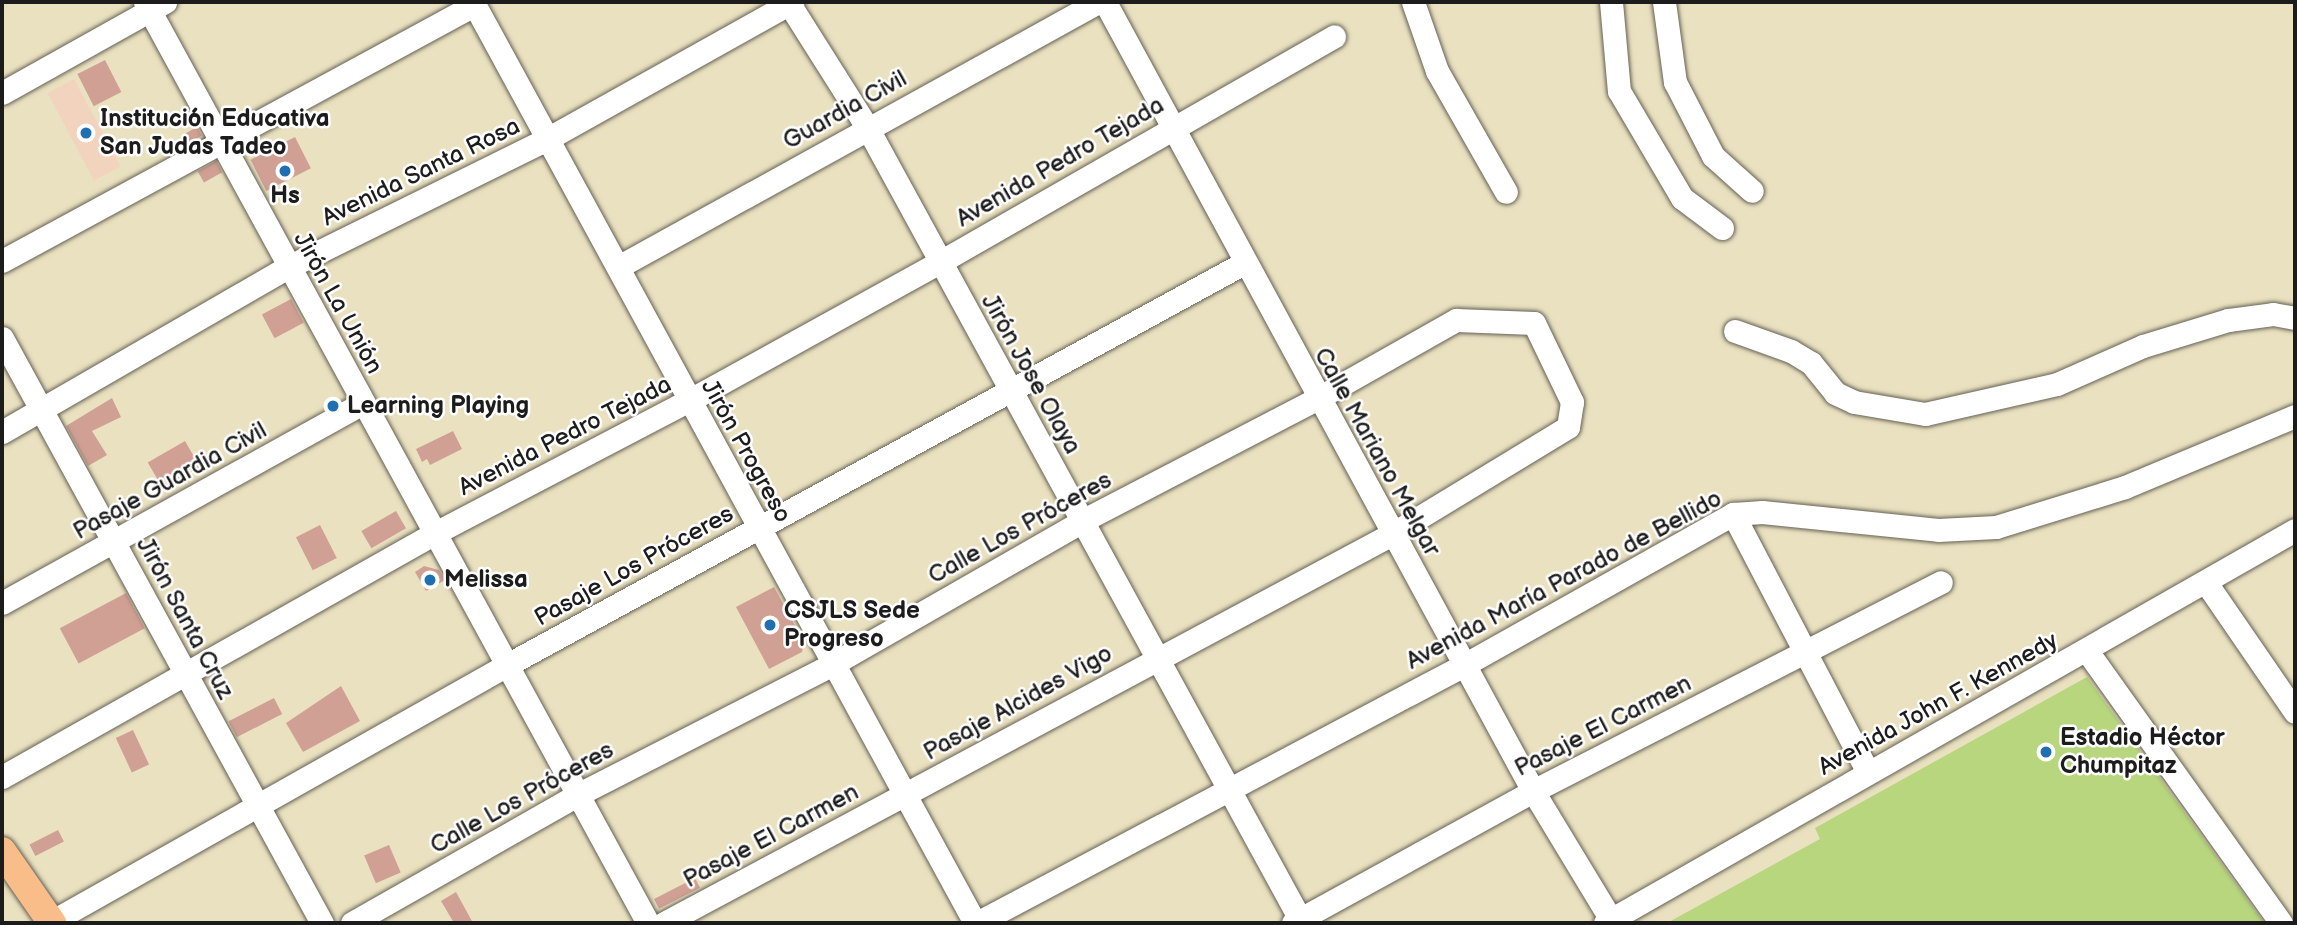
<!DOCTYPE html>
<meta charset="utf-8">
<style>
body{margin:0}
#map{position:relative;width:2297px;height:925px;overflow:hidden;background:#eae1c0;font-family:"Balsamiq Sans",sans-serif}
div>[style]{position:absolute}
.built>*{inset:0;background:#f2d4be;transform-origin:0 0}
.green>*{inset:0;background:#b7d67d}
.building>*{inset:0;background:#d1a095;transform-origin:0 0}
.roads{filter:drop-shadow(0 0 2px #646155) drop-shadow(0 0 2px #646155)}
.minor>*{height:23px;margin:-11.5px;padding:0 11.5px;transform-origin:11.5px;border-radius:11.5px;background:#fff}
.major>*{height:28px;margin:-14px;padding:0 14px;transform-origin:14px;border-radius:14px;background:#f8bd89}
.dots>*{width:19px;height:19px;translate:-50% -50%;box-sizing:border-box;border:4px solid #fff;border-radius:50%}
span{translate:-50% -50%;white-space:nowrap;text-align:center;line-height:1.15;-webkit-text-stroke:5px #fff;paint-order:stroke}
.street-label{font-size:24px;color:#1c1c1c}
.poi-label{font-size:24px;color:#1c1c1c;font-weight:700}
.left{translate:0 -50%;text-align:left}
.frame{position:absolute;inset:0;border:4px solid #1c1c1c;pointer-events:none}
</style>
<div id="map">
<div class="built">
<div style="left:74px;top:79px;width:99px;height:30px;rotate:62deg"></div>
</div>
<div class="green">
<div style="clip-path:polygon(2087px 677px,2264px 923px,1667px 923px,1820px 839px,1815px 828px)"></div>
</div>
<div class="building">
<div style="left:105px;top:60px;width:36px;height:31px;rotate:63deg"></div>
<div style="left:197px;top:127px;width:10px;height:18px;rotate:61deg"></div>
<div style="left:295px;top:137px;width:35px;height:50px;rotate:63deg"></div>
<div style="left:216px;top:161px;width:13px;height:21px;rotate:61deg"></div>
<div style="left:291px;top:299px;width:27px;height:33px;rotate:62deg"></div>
<div style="clip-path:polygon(112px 398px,121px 417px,92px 431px,107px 455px,88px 466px,66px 426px)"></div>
<div style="clip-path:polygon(453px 431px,462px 449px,430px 465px,427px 459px,422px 462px,416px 449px)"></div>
<div style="left:185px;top:441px;width:30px;height:43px;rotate:60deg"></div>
<div style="left:396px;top:511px;width:20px;height:40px;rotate:60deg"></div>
<div style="left:320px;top:525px;width:37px;height:27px;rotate:63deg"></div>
<div style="clip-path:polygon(424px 566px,439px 570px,445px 580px,426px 591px,415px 572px)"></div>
<div style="clip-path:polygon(774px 587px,804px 642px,802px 652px,769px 669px,736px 607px)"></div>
<div style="left:126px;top:593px;width:40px;height:75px;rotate:62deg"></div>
<div style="clip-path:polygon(341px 686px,360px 721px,303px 752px,286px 723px)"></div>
<div style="left:274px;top:698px;width:18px;height:51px;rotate:63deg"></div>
<div style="left:133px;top:730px;width:38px;height:19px;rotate:65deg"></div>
<div style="left:58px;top:830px;width:13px;height:32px;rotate:63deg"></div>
<div style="left:389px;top:845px;width:30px;height:27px;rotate:67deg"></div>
<div style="left:695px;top:878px;width:11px;height:46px;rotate:63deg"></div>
<div style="clip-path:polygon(456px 892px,473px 923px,454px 923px,441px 901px)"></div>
</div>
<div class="roads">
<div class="minor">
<div style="left:145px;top:2px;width:1049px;rotate:61.36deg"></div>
<div style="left:473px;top:2px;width:1049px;rotate:61.41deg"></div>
<div style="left:788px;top:2px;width:148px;rotate:57.7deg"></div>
<div style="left:867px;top:127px;width:907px;rotate:61.34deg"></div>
<div style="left:1105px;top:2px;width:898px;rotate:61.52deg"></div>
<div style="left:1533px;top:791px;width:154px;rotate:58.8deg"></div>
<div style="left:1413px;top:2px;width:73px;rotate:70.8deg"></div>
<div style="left:1437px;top:71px;width:139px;rotate:60.3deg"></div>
<div style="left:1611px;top:2px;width:89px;rotate:84.9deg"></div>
<div style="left:1619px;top:91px;width:124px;rotate:59.5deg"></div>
<div style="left:1682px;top:198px;width:50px;rotate:36.9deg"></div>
<div style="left:1664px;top:2px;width:81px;rotate:82.2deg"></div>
<div style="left:1675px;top:82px;width:83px;rotate:62.8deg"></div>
<div style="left:1713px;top:156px;width:52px;rotate:41.9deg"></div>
<div style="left:2px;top:93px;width:187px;rotate:-29.2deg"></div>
<div style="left:2px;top:261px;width:537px;rotate:-28.47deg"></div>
<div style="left:618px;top:267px;width:548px;rotate:-28.9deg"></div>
<div style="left:1735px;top:331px;width:59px;rotate:19.7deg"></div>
<div style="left:1791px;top:351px;width:23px;rotate:31deg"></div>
<div style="left:1811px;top:363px;width:38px;rotate:51deg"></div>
<div style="left:1835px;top:393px;width:21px;rotate:25deg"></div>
<div style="left:1854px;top:402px;width:72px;rotate:9.6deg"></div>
<div style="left:1925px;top:414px;width:135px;rotate:-12.8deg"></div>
<div style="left:2057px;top:384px;width:94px;rotate:-23.8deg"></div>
<div style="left:2143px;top:346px;width:89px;rotate:-17deg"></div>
<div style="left:2228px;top:320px;width:45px;rotate:-7.6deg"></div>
<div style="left:2273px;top:314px;width:22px;rotate:10deg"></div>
<div style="left:2px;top:338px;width:667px;rotate:61.32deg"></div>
<div style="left:2px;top:432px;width:330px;rotate:-30deg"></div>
<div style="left:288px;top:267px;width:289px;rotate:-26.3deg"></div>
<div style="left:547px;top:139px;width:281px;rotate:-29.2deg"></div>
<div style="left:1733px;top:514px;width:291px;rotate:62.4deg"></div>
<div style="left:2207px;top:584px;width:155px;rotate:55.5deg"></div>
<div style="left:2px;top:603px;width:413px;rotate:-29deg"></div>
<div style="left:2087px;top:651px;width:334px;rotate:54.5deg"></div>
<div style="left:2px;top:777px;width:497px;rotate:-29.4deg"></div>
<div style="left:435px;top:533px;width:285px;rotate:-27.6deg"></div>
<div style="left:688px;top:401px;width:288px;rotate:-28.9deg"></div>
<div style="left:940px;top:262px;width:454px;rotate:-29.8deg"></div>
<div style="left:51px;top:922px;width:523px;rotate:-29.41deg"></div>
<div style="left:507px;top:665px;width:840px;rotate:-28.61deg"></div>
<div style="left:352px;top:923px;width:259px;rotate:-29.6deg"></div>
<div style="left:577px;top:795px;width:285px;rotate:-27.1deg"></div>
<div style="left:831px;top:665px;width:289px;rotate:-29.8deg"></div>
<div style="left:1082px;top:521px;width:266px;rotate:-27.5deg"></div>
<div style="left:1318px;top:398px;width:159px;rotate:-29.5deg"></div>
<div style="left:1456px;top:320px;width:78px;rotate:2.2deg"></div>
<div style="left:1534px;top:323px;width:88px;rotate:64.3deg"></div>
<div style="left:1572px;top:402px;width:25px;rotate:99deg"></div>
<div style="left:1568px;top:427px;width:206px;rotate:148.7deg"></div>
<div style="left:1392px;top:534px;width:825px;rotate:151.88deg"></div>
<div style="left:977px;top:923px;width:551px;rotate:-27.91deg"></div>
<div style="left:1464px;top:665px;width:308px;rotate:-29.3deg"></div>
<div style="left:1733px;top:514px;width:29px;rotate:-4deg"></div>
<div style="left:1762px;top:512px;width:177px;rotate:5.8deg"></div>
<div style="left:1938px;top:530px;width:58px;rotate:-3deg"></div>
<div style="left:1996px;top:527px;width:135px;rotate:-17.2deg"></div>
<div style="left:2125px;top:487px;width:184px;rotate:-22.7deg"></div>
<div style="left:1293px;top:923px;width:274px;rotate:-28.8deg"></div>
<div style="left:1533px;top:791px;width:458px;rotate:-27.1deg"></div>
<div style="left:1605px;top:923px;width:794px;rotate:-29.66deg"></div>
</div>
<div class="major">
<div style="left:2px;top:851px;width:88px;rotate:55.2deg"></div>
</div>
</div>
<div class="dots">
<div style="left:86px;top:133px;background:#1f6fb2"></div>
<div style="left:285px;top:171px;background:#1f6fb2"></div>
<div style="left:333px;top:406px;background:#1f6fb2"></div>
<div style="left:430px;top:580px;background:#1f6fb2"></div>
<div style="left:770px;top:625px;background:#1f6fb2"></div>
<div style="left:2046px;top:752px;background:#1f6fb2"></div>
</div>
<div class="street-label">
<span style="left:845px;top:110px;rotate:-29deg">Guardia Civil</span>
<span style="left:1060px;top:162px;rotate:-30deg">Avenida Pedro Tejada</span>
<span style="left:421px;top:172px;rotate:-26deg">Avenida Santa Rosa</span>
<span style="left:338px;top:303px;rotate:61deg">Jirón La Unión</span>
<span style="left:1031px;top:374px;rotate:61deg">Jirón Jose Olaya</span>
<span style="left:565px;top:436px;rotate:-27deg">Avenida Pedro Tejada</span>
<span style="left:746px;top:451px;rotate:61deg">Jirón Progreso</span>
<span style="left:1377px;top:452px;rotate:61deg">Calle Mariano Melgar</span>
<span style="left:170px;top:481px;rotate:-29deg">Pasaje Guardia Civil</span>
<span style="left:1020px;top:528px;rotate:-29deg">Calle Los Próceres</span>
<span style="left:634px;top:566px;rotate:-29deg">Pasaje Los Próceres</span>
<span style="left:1564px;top:580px;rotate:-28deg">Avenida María Parado de Bellido</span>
<span style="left:185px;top:618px;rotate:62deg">Jirón Santa Cruz</span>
<span style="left:1018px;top:703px;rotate:-29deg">Pasaje Alcides Vigo</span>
<span style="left:1938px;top:704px;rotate:-29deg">Avenida John F. Kennedy</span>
<span style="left:1603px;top:726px;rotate:-27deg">Pasaje El Carmen</span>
<span style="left:522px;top:798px;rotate:-29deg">Calle Los Próceres</span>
<span style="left:771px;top:836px;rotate:-28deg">Pasaje El Carmen</span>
</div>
<div class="poi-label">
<span class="left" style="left:100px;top:133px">Institución Educativa<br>San Judas Tadeo</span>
<span style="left:285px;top:196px">Hs</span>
<span class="left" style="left:347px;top:406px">Learning Playing</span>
<span class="left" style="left:444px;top:580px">Melissa</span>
<span class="left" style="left:784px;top:625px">CSJLS Sede<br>Progreso</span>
<span class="left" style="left:2060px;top:752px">Estadio Héctor<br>Chumpitaz</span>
</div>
<div class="frame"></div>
</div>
